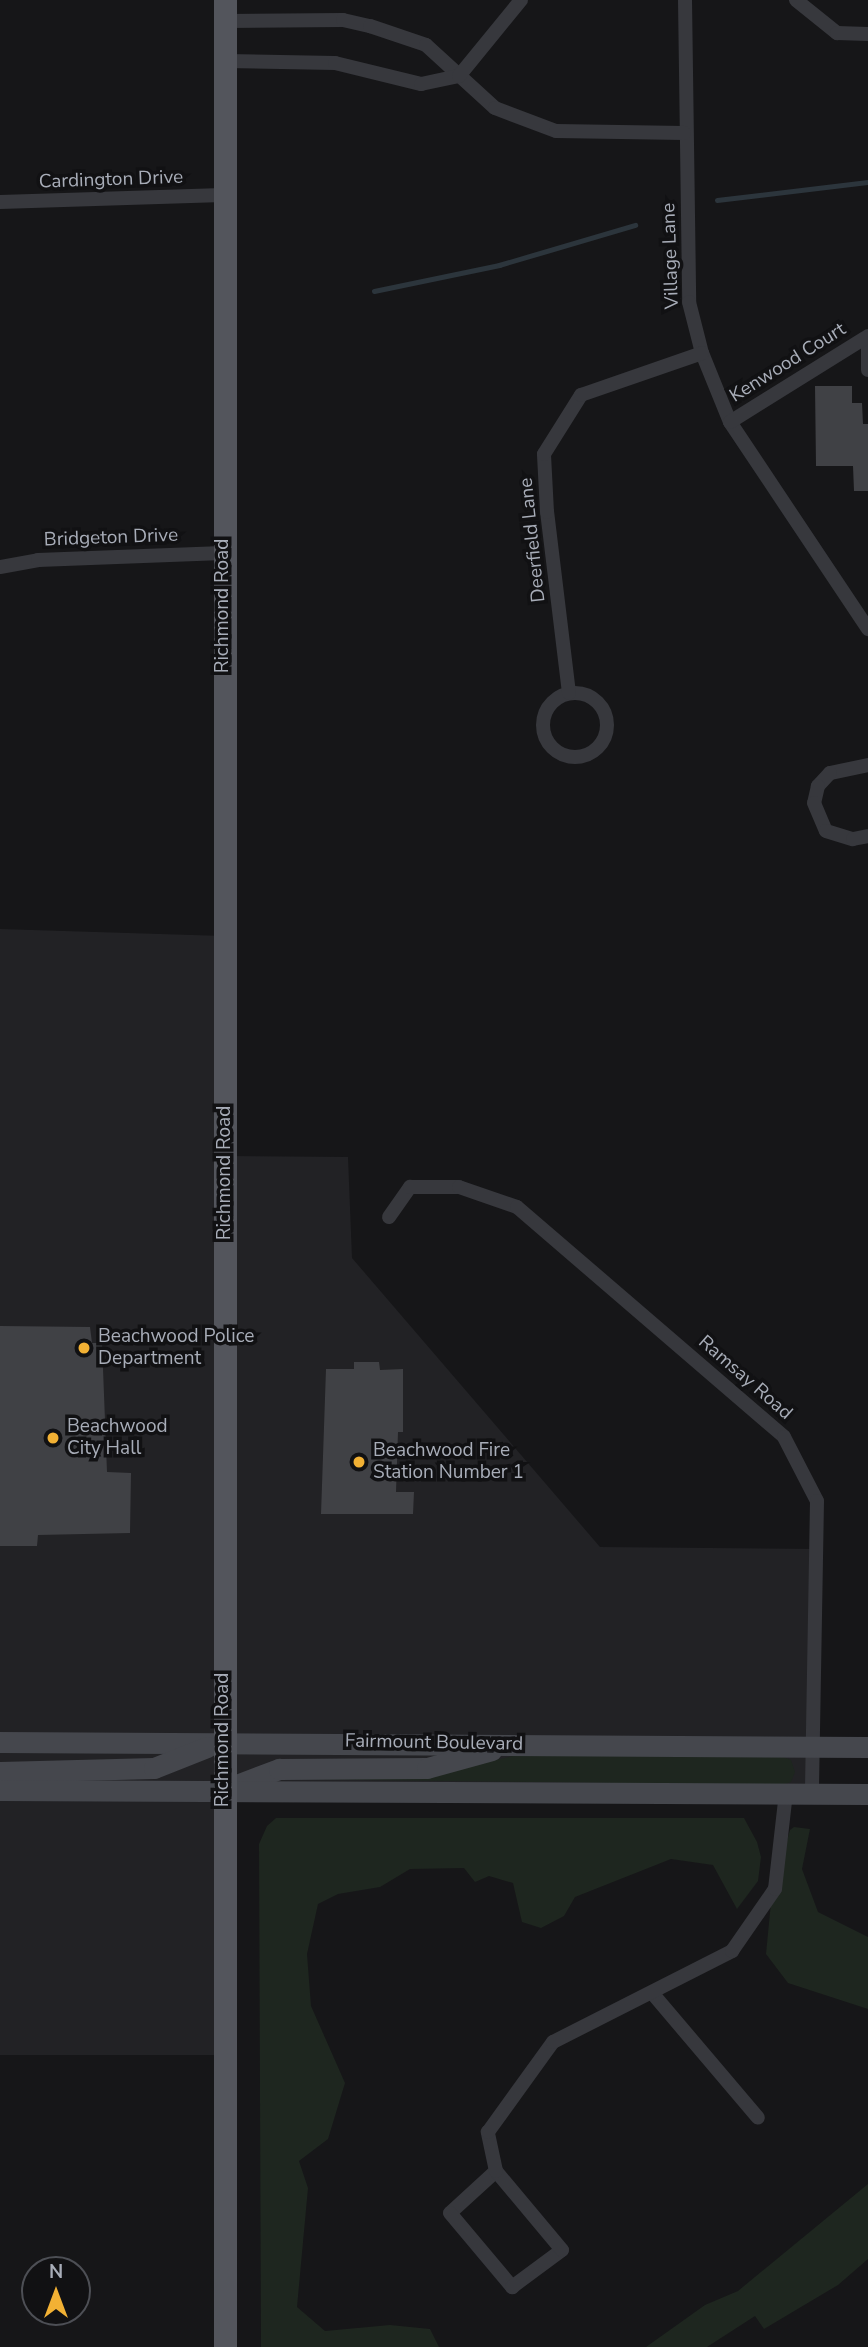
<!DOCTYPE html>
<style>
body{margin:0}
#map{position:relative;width:868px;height:2347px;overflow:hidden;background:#161618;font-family:"Nunito Sans",sans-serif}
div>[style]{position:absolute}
.built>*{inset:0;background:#222225}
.green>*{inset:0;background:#1e261f}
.stream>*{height:5px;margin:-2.5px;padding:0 2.5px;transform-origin:2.5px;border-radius:2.5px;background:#2c353c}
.building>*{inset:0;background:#404145}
.street>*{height:14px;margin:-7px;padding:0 7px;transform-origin:7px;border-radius:7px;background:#37383d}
.street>.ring{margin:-7px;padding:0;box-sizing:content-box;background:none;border:14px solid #37383d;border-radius:50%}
.secondary>*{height:21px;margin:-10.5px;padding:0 10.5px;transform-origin:10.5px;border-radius:10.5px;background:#45474d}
.primary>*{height:23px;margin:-11.5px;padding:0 11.5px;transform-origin:11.5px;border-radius:11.5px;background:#53555c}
.dots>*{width:19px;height:19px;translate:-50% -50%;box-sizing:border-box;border:4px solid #111113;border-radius:50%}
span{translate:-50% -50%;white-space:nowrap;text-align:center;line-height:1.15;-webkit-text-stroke:7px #111113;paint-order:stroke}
.street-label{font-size:19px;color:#a8adb8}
.poi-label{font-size:19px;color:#a8adb8}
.left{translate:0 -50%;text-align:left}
.north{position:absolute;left:21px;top:2256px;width:70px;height:70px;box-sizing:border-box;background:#111113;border:2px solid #4d4f55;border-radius:50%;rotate:0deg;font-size:19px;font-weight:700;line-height:28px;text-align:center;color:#a8adb8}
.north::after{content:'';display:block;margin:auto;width:24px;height:32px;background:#f2b134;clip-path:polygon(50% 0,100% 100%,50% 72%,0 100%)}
</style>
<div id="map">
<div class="built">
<div style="clip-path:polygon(0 929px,224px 936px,225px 1156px,348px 1157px,352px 1258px,600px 1547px,817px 1549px,812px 1793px,223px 1790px,224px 2055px,0 2055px)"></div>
</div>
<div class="green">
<div style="clip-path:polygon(517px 1755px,781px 1756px,791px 1760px,795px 1772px,791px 1782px,781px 1785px,277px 1779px,428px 1776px)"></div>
<div style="clip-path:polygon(276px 1818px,744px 1818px,757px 1842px,761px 1857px,758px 1881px,737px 1909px,713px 1865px,671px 1859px,575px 1897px,564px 1916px,541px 1928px,522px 1922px,513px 1883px,489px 1876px,475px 1882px,464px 1868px,410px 1869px,380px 1887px,338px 1894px,318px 1904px,307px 1954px,311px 2006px,345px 2083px,328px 2139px,299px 2161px,308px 2188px,297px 2307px,325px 2331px,390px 2325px,430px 2329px,439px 2347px,261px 2347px,259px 1844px,267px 1826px)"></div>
<div style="clip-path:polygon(794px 1827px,810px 1829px,802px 1869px,818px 1912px,868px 1937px,868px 2009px,788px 1983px,766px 1954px,772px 1892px,790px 1830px)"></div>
<div style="clip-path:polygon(868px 2184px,868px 2259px,838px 2285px,764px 2329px,755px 2316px,707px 2347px,646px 2347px,705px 2305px,738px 2291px)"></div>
</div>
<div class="stream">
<div style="left:717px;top:200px;width:152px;rotate:-6.8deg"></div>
<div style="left:374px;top:291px;width:128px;rotate:-11.7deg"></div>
<div style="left:499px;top:265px;width:142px;rotate:-16.4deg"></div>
</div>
<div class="building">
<div style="clip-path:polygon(815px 386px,852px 386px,852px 403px,862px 403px,863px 424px,868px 424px,868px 491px,854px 491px,853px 466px,816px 466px)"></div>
<div style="clip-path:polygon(0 1326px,90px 1327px,92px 1343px,102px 1343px,107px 1472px,131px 1473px,130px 1533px,38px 1535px,37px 1546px,0 1546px)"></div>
<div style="clip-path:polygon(354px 1362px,379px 1362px,380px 1370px,403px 1369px,403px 1432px,398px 1432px,396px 1492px,414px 1492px,413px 1514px,321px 1514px,326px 1369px,354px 1369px)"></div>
</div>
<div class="street">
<div style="left:685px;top:0;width:302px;rotate:89.2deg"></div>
<div style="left:689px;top:302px;width:53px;rotate:75.7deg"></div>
<div style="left:702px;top:353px;width:74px;rotate:67.9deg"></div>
<div style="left:730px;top:422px;width:249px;rotate:56.3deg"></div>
<div style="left:796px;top:0;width:53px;rotate:38.8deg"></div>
<div style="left:837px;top:33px;width:31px;rotate:2deg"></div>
<div style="left:226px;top:21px;width:117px;rotate:-0.5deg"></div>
<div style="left:343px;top:20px;width:28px;rotate:13deg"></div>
<div style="left:370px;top:26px;width:59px;rotate:18.7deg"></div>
<div style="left:426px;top:45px;width:93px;rotate:42.4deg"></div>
<div style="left:495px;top:108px;width:65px;rotate:20.7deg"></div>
<div style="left:556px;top:131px;width:128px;rotate:0.9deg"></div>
<div style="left:225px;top:61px;width:110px;rotate:1deg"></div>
<div style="left:335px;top:63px;width:89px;rotate:13.7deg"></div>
<div style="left:421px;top:84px;width:39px;rotate:-12deg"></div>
<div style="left:459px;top:76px;width:98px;rotate:-50.8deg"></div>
<div style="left:0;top:202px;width:223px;rotate:-1.8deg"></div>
<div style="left:868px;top:336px;width:34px;rotate:90deg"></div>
<div style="left:730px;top:422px;width:159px;rotate:-31.9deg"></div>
<div style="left:0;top:567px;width:39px;rotate:-10deg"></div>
<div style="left:38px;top:560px;width:185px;rotate:-2.2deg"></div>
<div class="ring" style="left:543px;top:693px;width:50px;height:50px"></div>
<div style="left:569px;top:693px;width:182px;rotate:-96.9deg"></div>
<div style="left:547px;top:512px;width:58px;rotate:-93deg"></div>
<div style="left:544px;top:454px;width:70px;rotate:-57.9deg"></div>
<div style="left:581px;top:395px;width:128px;rotate:-19.1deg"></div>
<div style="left:868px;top:765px;width:39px;rotate:168deg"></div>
<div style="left:830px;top:773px;width:18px;rotate:133deg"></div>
<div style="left:818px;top:786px;width:17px;rotate:103deg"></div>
<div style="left:814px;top:803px;width:30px;rotate:67deg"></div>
<div style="left:826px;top:831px;width:28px;rotate:17deg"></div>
<div style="left:853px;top:839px;width:15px;rotate:-11deg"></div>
<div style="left:389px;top:1217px;width:37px;rotate:-55deg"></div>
<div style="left:410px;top:1187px;width:49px"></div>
<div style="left:459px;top:1187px;width:61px;rotate:19deg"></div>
<div style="left:517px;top:1207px;width:352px;rotate:40.7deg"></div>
<div style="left:784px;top:1437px;width:72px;rotate:62.7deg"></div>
<div style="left:817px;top:1501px;width:292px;rotate:91deg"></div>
<div style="left:653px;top:1994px;width:162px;rotate:49.7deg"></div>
<div style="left:496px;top:2171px;width:62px;rotate:137.6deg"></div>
<div style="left:450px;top:2213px;width:97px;rotate:50deg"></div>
<div style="left:512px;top:2287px;width:62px;rotate:-36.5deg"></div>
<div style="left:562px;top:2250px;width:103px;rotate:-129.9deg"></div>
<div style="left:496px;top:2171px;width:40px;rotate:-102deg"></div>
<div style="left:488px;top:2132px;width:111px;rotate:-54.2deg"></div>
<div style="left:553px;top:2042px;width:201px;rotate:-26.9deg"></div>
<div style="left:732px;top:1951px;width:75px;rotate:-55.3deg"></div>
<div style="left:775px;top:1889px;width:98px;rotate:-83.5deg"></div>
</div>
<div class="secondary">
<div style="left:0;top:1742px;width:868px;rotate:0.33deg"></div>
<div style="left:0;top:1772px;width:154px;rotate:-1.5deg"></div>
<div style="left:154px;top:1768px;width:57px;rotate:-21.6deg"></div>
<div style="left:239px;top:1784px;width:43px;rotate:-20.6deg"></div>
<div style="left:279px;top:1769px;width:148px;rotate:-0.4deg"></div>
<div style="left:427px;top:1768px;width:67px;rotate:-15.5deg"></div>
<div style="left:0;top:1790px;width:868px;rotate:0.26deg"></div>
</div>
<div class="primary">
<div style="left:225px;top:2347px;width:2347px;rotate:-90deg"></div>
</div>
<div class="dots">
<div style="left:84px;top:1348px;background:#f2b134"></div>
<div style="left:53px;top:1438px;background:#f2b134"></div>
<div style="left:359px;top:1462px;background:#f2b134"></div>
</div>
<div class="street-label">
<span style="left:111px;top:180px;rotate:-2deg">Cardington Drive</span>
<span style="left:671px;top:256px;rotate:-92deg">Village Lane</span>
<span style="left:788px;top:363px;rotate:-32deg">Kenwood Court</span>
<span style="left:111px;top:538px;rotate:-2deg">Bridgeton Drive</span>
<span style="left:533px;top:540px;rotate:-96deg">Deerfield Lane</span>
<span style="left:223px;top:606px;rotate:-90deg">Richmond Road</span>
<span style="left:225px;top:1173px;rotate:-90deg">Richmond Road</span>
<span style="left:745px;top:1378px;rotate:41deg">Ramsay Road</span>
<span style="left:223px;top:1740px;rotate:-90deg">Richmond Road</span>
<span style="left:434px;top:1743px;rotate:1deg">Fairmount Boulevard</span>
</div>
<div class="poi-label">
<span class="left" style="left:98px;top:1348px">Beachwood Police<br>Department</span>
<span class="left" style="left:67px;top:1438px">Beachwood<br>City Hall</span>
<span class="left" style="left:373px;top:1462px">Beachwood Fire<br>Station Number 1</span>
</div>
<div class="north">N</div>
</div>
